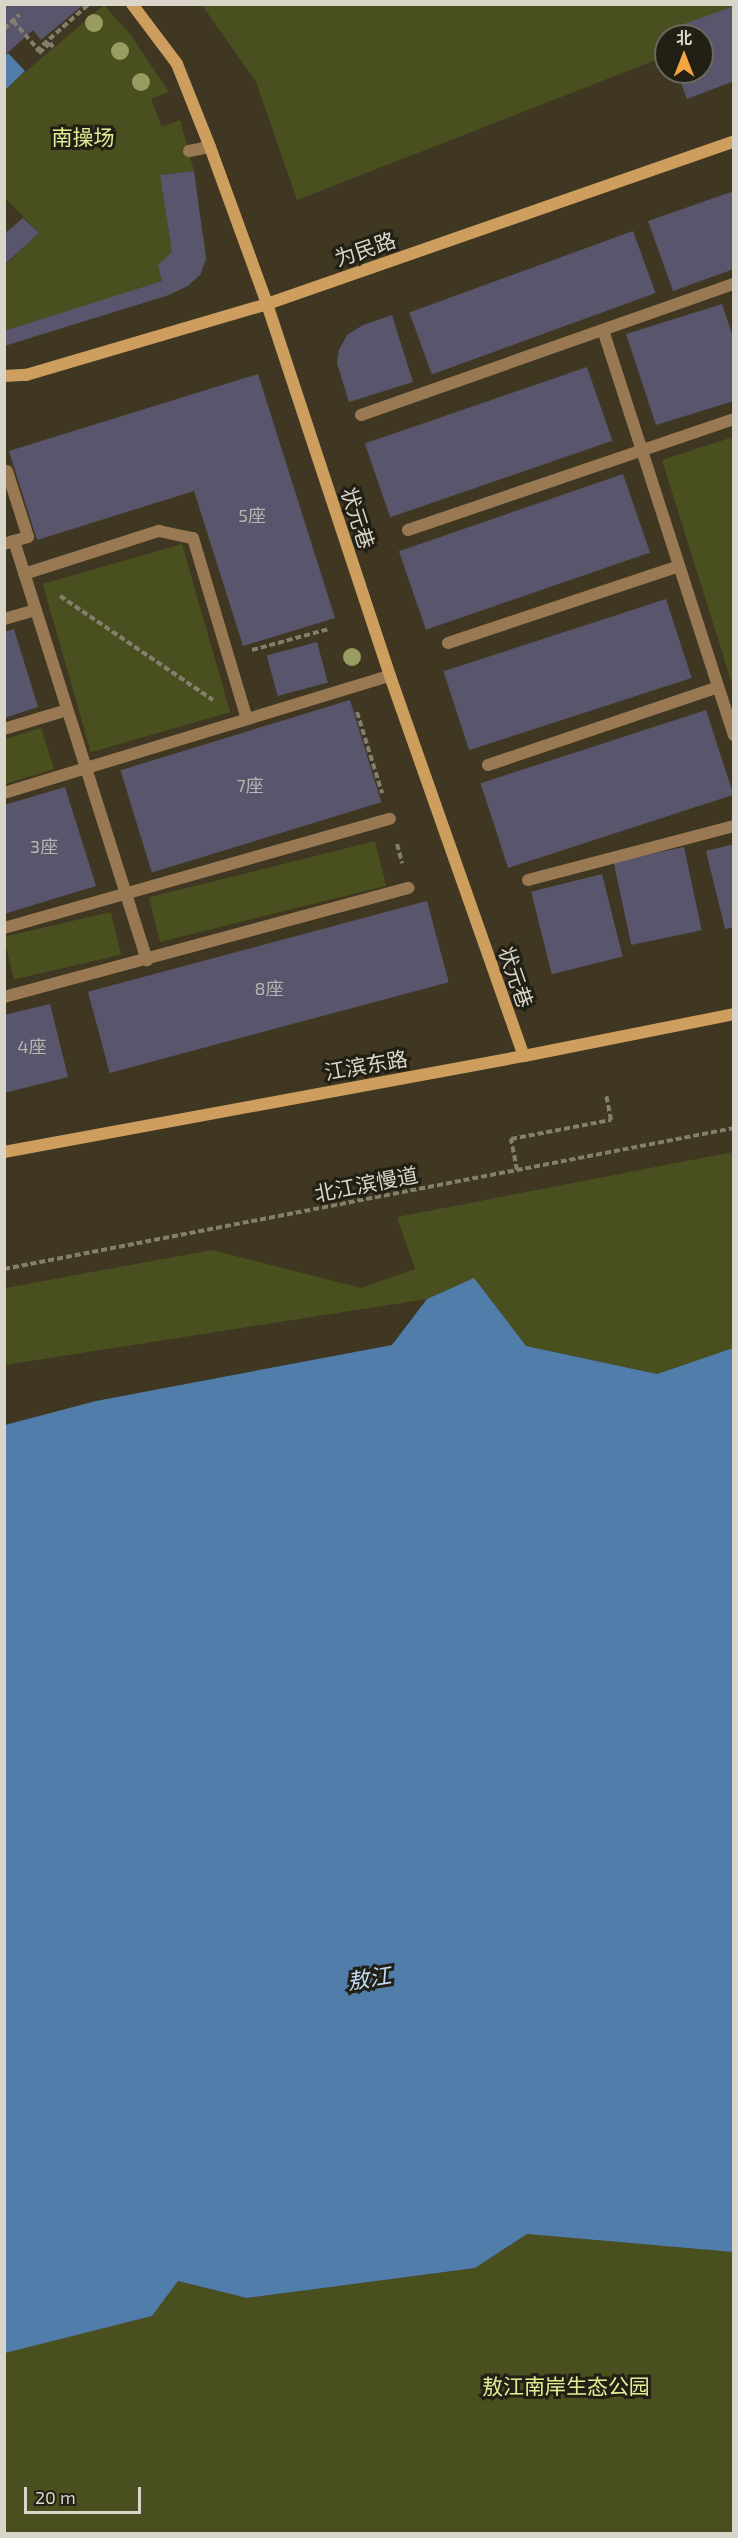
<!DOCTYPE html>
<meta charset="utf-8">
<style>
body{margin:0}
#map{position:relative;width:738px;height:2538px;overflow:hidden;background:#3f3721;font-family:"Exo 2","Noto Sans SC",sans-serif}
div>[style]{position:absolute}
.green>*{inset:0;background:#494f1e;transform-origin:0 0}
.water>*{inset:0;background:#517daa}
.building>*{inset:0;background:#59556c;transform-origin:0 0}
.path>*{height:4px;margin-top:-2px;transform-origin:0;background:repeating-linear-gradient(90deg,#847e6c 0 6px,transparent 0 9px)}
.lane>*{height:12px;margin:-6px;padding:0 6px;transform-origin:6px;border-radius:6px;background:#987953}
.street>*{height:12px;margin:-6px;padding:0 6px;transform-origin:6px;border-radius:6px;background:#987953}
.secondary>*{height:12px;margin:-6px;padding:0 6px;transform-origin:6px;border-radius:6px;background:#ce9e5f}
.trees>*{width:18px;height:18px;margin:-9px;border-radius:50%;background:#989c60}
span{translate:-50% -50%;white-space:nowrap;text-align:center;line-height:1.15;-webkit-text-stroke:6px #221f15;paint-order:stroke}
.number-label{font-size:18px;color:#b9b5b1}
.number-label span{-webkit-text-stroke-width:0}
.park-label{font-size:21px;color:#e0ee93}
.street-label{font-size:21px;color:#d9d5c8}
.water-label{font-size:22px;color:#c1daf5;font-style:italic}
.frame{position:absolute;inset:0;border:6px solid #d9d5c8;pointer-events:none}
.north{position:absolute;left:654px;top:24px;width:60px;height:60px;box-sizing:border-box;background:#221f15;border:2px solid #6b685d;border-radius:50%;rotate:0deg;font-size:16px;font-weight:700;line-height:24px;text-align:center;color:#d9d5c8}
.north::after{content:'';display:block;margin:auto;width:21px;height:27px;background:#f2a541;clip-path:polygon(50% 0,100% 100%,50% 72%,0 100%)}
.scale{position:absolute;left:24px;top:2487px;width:117px;height:27px;box-sizing:border-box;border:3px solid #d9d5c8;border-top:0;padding-left:8px;font-size:18px;line-height:21px;white-space:nowrap;color:#d9d5c8;-webkit-text-stroke:4px #221f15;paint-order:stroke}
</style>
<div id="map">
<div class="green">
<div style="clip-path:polygon(733px 4px,734px 29px,702px 36px,666px 36px,666px 56px,297px 200px,256px 82px,202px 5px)"></div>
<div style="clip-path:polygon(104px 5px,130px 34px,169px 92px,151px 99px,162px 127px,180px 120px,194px 171px,161px 175px,170px 241px,204px 236px,206px 259px,200px 275px,176px 292px,5px 346px,5px 265px,39px 233px,5px 198px,4px 90px)"></div>
<div style="clip-path:polygon(733px 437px,734px 437px,733px 687px,662px 460px)"></div>
<div style="left:182px;top:544px;width:175px;height:145px;rotate:74deg"></div>
<div style="clip-path:polygon(41px 728px,54px 769px,5px 784px,5px 739px)"></div>
<div style="left:375px;top:841px;width:46px;height:233px;rotate:76deg"></div>
<div style="left:111px;top:912px;width:44px;height:110px;rotate:77deg"></div>
<div style="clip-path:polygon(733px 1152px,733px 1348px,657px 1374px,525px 1346px,474px 1279px,427px 1299px,5px 1365px,5px 1288px,212px 1250px,361px 1288px,415px 1269px,397px 1217px)"></div>
<div style="clip-path:polygon(527px 2234px,733px 2252px,733px 2533px,5px 2533px,4px 2353px,152px 2316px,178px 2281px,247px 2298px,475px 2268px)"></div>
</div>
<div class="water">
<div style="clip-path:polygon(8px 53px,25px 71px,5px 90px,5px 56px)"></div>
<div style="clip-path:polygon(474px 1278px,526px 1346px,657px 1374px,733px 1348px,733px 2252px,527px 2234px,475px 2268px,247px 2298px,178px 2281px,152px 2316px,5px 2353px,5px 1425px,96px 1401px,392px 1345px,427px 1299px)"></div>
</div>
<div class="building">
<div style="clip-path:polygon(4px 5px,83px 5px,41px 40px,33px 30px,4px 56px)"></div>
<div style="clip-path:polygon(734px 6px,734px 81px,687px 99px,677px 72px,702px 72px,702px 36px,666px 36px,666px 42px,662px 32px)"></div>
<div style="clip-path:polygon(194px 171px,206px 259px,200px 275px,188px 286px,166px 296px,4px 346px,4px 331px,162px 281px,158px 265px,172px 252px,160px 175px)"></div>
<div style="clip-path:polygon(734px 191px,734px 269px,673px 291px,648px 221px)"></div>
<div style="clip-path:polygon(23px 218px,39px 233px,4px 265px,4px 234px)"></div>
<div style="left:633px;top:231px;width:66px;height:238px;rotate:70deg"></div>
<div style="clip-path:polygon(722px 304px,734px 340px,734px 401px,656px 425px,626px 334px)"></div>
<div style="clip-path:polygon(392px 315px,413px 382px,349px 402px,337px 363px,339px 350px,347px 335px,363px 325px)"></div>
<div style="left:587px;top:367px;width:78px;height:235px;rotate:71deg"></div>
<div style="clip-path:polygon(258px 374px,335px 618px,243px 646px,194px 491px,37px 540px,9px 451px)"></div>
<div style="left:623px;top:474px;width:83px;height:237px;rotate:71deg"></div>
<div style="left:666px;top:599px;width:83px;height:234px;rotate:72deg"></div>
<div style="clip-path:polygon(14px 629px,38px 707px,4px 718px,4px 632px)"></div>
<div style="left:317px;top:642px;width:42px;height:52px;rotate:75deg"></div>
<div style="left:350px;top:700px;width:107px;height:240px;rotate:73deg"></div>
<div style="left:706px;top:710px;width:89px;height:237px;rotate:72deg"></div>
<div style="clip-path:polygon(65px 787px,96px 886px,4px 914px,4px 805px)"></div>
<div style="clip-path:polygon(734px 844px,734px 927px,725px 929px,706px 851px)"></div>
<div style="left:684px;top:847px;width:85px;height:72px;rotate:78deg"></div>
<div style="left:602px;top:874px;width:85px;height:73px;rotate:76deg"></div>
<div style="left:427px;top:901px;width:84px;height:351px;rotate:75deg"></div>
<div style="clip-path:polygon(50px 1004px,68px 1077px,4px 1093px,4px 1015px)"></div>
</div>
<div class="path">
<div style="left:13px;top:21px;width:45px;rotate:48.6deg"></div>
<div style="left:4px;top:29px;width:21px;rotate:-43deg"></div>
<div style="left:36px;top:51px;width:71px;rotate:-41.6deg"></div>
<div style="left:39px;top:53px;width:15px;rotate:-42deg"></div>
<div style="left:50px;top:43px;width:5px;rotate:53deg"></div>
<div style="left:60px;top:596px;width:185px;rotate:34.2deg"></div>
<div style="left:252px;top:650px;width:80px;rotate:-15.3deg"></div>
<div style="left:357px;top:712px;width:85px;rotate:72.8deg"></div>
<div style="left:397px;top:844px;width:20px;rotate:75deg"></div>
<div style="left:517px;top:1170px;width:32px;rotate:-101deg"></div>
<div style="left:511px;top:1139px;width:102px;rotate:-10.8deg"></div>
<div style="left:611px;top:1120px;width:26px;rotate:-101deg"></div>
<div style="left:4px;top:1269px;width:743px;rotate:-10.93deg"></div>
</div>
<div class="lane">
<div style="left:189px;top:151px;width:21px;rotate:-11deg"></div>
<div style="left:7px;top:471px;width:69px;rotate:72.3deg"></div>
<div style="left:28px;top:537px;width:15px;rotate:164deg"></div>
</div>
<div class="street">
<div style="left:603px;top:330px;width:426px;rotate:72.1deg"></div>
<div style="left:361px;top:415px;width:395px;rotate:-19.4deg"></div>
<div style="left:408px;top:530px;width:344px;rotate:-18.8deg"></div>
<div style="left:4px;top:544px;width:10px;rotate:-17deg"></div>
<div style="left:14px;top:541px;width:440px;rotate:72.4deg"></div>
<div style="left:24px;top:574px;width:142px;rotate:-17.7deg"></div>
<div style="left:159px;top:531px;width:35px;rotate:12deg"></div>
<div style="left:193px;top:538px;width:189px;rotate:73.4deg"></div>
<div style="left:4px;top:619px;width:33px;rotate:-16deg"></div>
<div style="left:448px;top:643px;width:243px;rotate:-18.4deg"></div>
<div style="left:4px;top:729px;width:66px;rotate:-16.8deg"></div>
<div style="left:488px;top:765px;width:243px;rotate:-18.7deg"></div>
<div style="left:4px;top:793px;width:403px;rotate:-16.9deg"></div>
<div style="left:528px;top:880px;width:213px;rotate:-14.7deg"></div>
<div style="left:4px;top:928px;width:401px;rotate:-15.8deg"></div>
<div style="left:4px;top:997px;width:419px;rotate:-15.1deg"></div>
</div>
<div class="secondary">
<div style="left:132px;top:4px;width:75px;rotate:53.1deg"></div>
<div style="left:177px;top:64px;width:89px;rotate:68.3deg"></div>
<div style="left:210px;top:147px;width:167px;rotate:70deg"></div>
<div style="left:267px;top:304px;width:392px;rotate:71.7deg"></div>
<div style="left:390px;top:676px;width:403px;rotate:70.6deg"></div>
<div style="left:4px;top:376px;width:22px;rotate:-3deg"></div>
<div style="left:26px;top:375px;width:251px;rotate:-16.4deg"></div>
<div style="left:267px;top:304px;width:495px;rotate:-19.2deg"></div>
<div style="left:4px;top:1152px;width:529px;rotate:-10.46deg"></div>
<div style="left:524px;top:1056px;width:214px;rotate:-11.3deg"></div>
</div>
<div class="trees">
<div style="left:94px;top:23px"></div>
<div style="left:120px;top:51px"></div>
<div style="left:141px;top:82px"></div>
<div style="left:352px;top:657px"></div>
</div>
<div class="number-label">
<span style="left:252px;top:515px">5座</span>
<span style="left:250px;top:785px">7座</span>
<span style="left:44px;top:846px">3座</span>
<span style="left:269px;top:988px">8座</span>
<span style="left:32px;top:1046px">4座</span>
</div>
<div class="park-label">
<span style="left:83px;top:137px">南操场</span>
<span style="left:566px;top:2386px">敖江南岸生态公园</span>
</div>
<div class="street-label">
<span style="left:365px;top:249px;rotate:-19deg">为民路</span>
<span style="left:358px;top:518px;rotate:72deg">状元巷</span>
<span style="left:516px;top:977px;rotate:71deg">状元巷</span>
<span style="left:366px;top:1065px;rotate:-10deg">江滨东路</span>
<span style="left:366px;top:1184px;rotate:-11deg">北江滨慢道</span>
</div>
<div class="water-label">
<span style="left:369px;top:1978px;rotate:-9deg">敖江</span>
</div>
<div class="frame"></div>
<div class="north">北</div>
<div class="scale">20 m</div>
</div>
